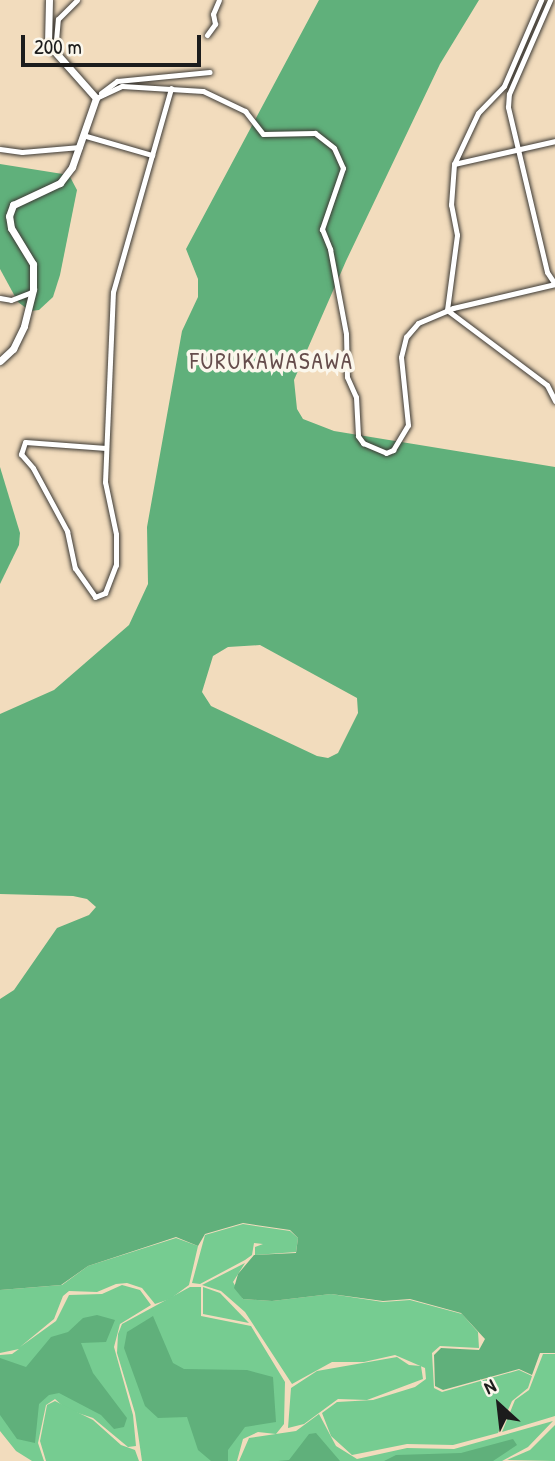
<!DOCTYPE html>
<style>
body{margin:0}
#map{position:relative;width:555px;height:1461px;overflow:hidden;background:#f2dcbd;font-family:"Patrick Hand",sans-serif}
div>[style]{position:absolute}
.green>*{inset:0;background:#76cc91}
.forest>*{inset:0;background:#60b07b}
.roads{filter:drop-shadow(0 0 2px #3c3934) drop-shadow(0 0 2px #3c3934)}
.minor>*{height:5px;margin:-2.5px;padding:0 2.5px;transform-origin:2.5px;border-radius:2.5px;background:#fff}
.tertiary>*{height:7px;margin:-3.5px;padding:0 3.5px;transform-origin:3.5px;border-radius:3.5px;background:#fff}
span{translate:-50% -50%;white-space:nowrap;text-align:center;line-height:1.15;-webkit-text-stroke:7px #fbf7ec;paint-order:stroke}
.quarter-label{font-size:23px;color:#664d4c;letter-spacing:2px}
.north{position:absolute;left:464px;top:1370px;width:70px;height:70px;-webkit-text-stroke:5px #fbf7ec;paint-order:stroke;rotate:333deg;font-size:19px;font-weight:700;line-height:28px;text-align:center;color:#1c1c1c}
.north::after{content:'';display:block;margin:auto;width:24px;height:32px;background:#1c1c1c;clip-path:polygon(50% 0,100% 100%,50% 72%,0 100%)}
.scale{position:absolute;left:21px;top:35px;width:180px;height:32px;box-sizing:border-box;border:4px solid #1c1c1c;border-top:0;padding-left:9px;font-size:21px;line-height:24px;white-space:nowrap;color:#1c1c1c;-webkit-text-stroke:5px #fbf7ec;paint-order:stroke}
</style>
<div id="map">
<div class="green">
<div style="clip-path:polygon(243px 1224px,290px 1231px,298px 1238px,296px 1252px,255px 1255px,255px 1247px,263px 1244px,254px 1243px,252px 1255px,245px 1260px,200px 1284px,192px 1283px,205px 1235px)"></div>
<div style="clip-path:polygon(176px 1238px,198px 1246px,189px 1285px,170px 1299px,155px 1304px,142px 1288px,127px 1283px,116px 1284px,97px 1292px,69px 1291px,63px 1296px,54px 1319px,20px 1347px,56px 1321px,69px 1295px,102px 1294px,122px 1285px,140px 1290px,151px 1305px,120px 1324px,114px 1347px,133px 1415px,136px 1446px,128px 1447px,93px 1418px,66px 1409px,55px 1399px,46px 1405px,38px 1443px,44px 1461px,32px 1461px,16px 1451px,0 1431px,0 1355px,12px 1354px,19px 1349px,0 1353px,0 1290px,62px 1285px,88px 1266px)"></div>
<div style="clip-path:polygon(245px 1263px,233px 1282px,243px 1299px,272px 1301px,331px 1294px,383px 1302px,410px 1300px,462px 1314px,478px 1332px,479px 1348px,440px 1346px,432px 1353px,434px 1388px,442px 1392px,519px 1370px,532px 1376px,528px 1388px,512px 1401px,498px 1433px,453px 1445px,407px 1444px,352px 1455px,331px 1436px,322px 1413px,337px 1402px,373px 1400px,415px 1387px,426px 1379px,425px 1368px,395px 1355px,364px 1362px,332px 1362px,292px 1384px,245px 1312px,221px 1291px,202px 1285px)"></div>
<div style="clip-path:polygon(190px 1287px,201px 1287px,201px 1316px,251px 1326px,285px 1382px,284px 1424px,276px 1434px,258px 1432px,243px 1439px,237px 1461px,142px 1461px,135px 1413px,117px 1353px,118px 1334px,122px 1324px)"></div>
<div style="clip-path:polygon(203px 1287px,220px 1293px,249px 1323px,203px 1314px)"></div>
<div style="clip-path:polygon(543px 1354px,555px 1354px,555px 1416px,502px 1432px,515px 1400px,529px 1390px)"></div>
<div style="clip-path:polygon(397px 1357px,409px 1365px,421px 1366px,423px 1379px,367px 1400px,338px 1399px,304px 1424px,288px 1428px,291px 1388px,317px 1371px)"></div>
<div style="clip-path:polygon(55px 1401px,93px 1420px,121px 1445px,135px 1450px,139px 1461px,46px 1461px,40px 1441px,47px 1405px)"></div>
<div style="clip-path:polygon(319px 1414px,336px 1446px,357px 1459px,407px 1448px,454px 1449px,553px 1421px,528px 1447px,502px 1461px,239px 1461px,249px 1438px,296px 1431px)"></div>
<div style="clip-path:polygon(555px 1425px,555px 1461px,507px 1460px,530px 1450px)"></div>
</div>
<div class="forest">
<div style="clip-path:polygon(evenodd,319px 0,479px 0,440px 64px,346px 261px,294px 380px,297px 409px,303px 419px,334px 431px,555px 467px,555px 1353px,540px 1353px,532px 1375px,519px 1369px,443px 1390px,435px 1386px,434px 1355px,441px 1348px,479px 1350px,485px 1339px,461px 1313px,410px 1299px,383px 1301px,331px 1294px,272px 1301px,243px 1299px,234px 1288px,238px 1274px,254px 1255px,296px 1253px,298px 1238px,290px 1230px,243px 1223px,205px 1234px,198px 1246px,176px 1237px,88px 1266px,61px 1285px,0 1290px,0 999px,14px 990px,57px 928px,89px 915px,96px 907px,87px 899px,73px 896px,0 894px,0 714px,54px 690px,129px 625px,148px 584px,147px 527px,182px 331px,198px 297px,198px 279px,186px 249px,319px 0,260px 645px,357px 698px,358px 713px,338px 753px,328px 758px,317px 756px,211px 706px,202px 692px,213px 656px,228px 647px,260px 645px)"></div>
<div style="clip-path:polygon(0 164px,69px 175px,77px 190px,60px 275px,53px 297px,39px 310px,30px 311px,18px 302px,0 269px)"></div>
<div style="clip-path:polygon(0 467px,20px 533px,19px 545px,0 584px)"></div>
<div style="clip-path:polygon(97px 1315px,115px 1320px,106px 1342px,81px 1343px,93px 1373px,127px 1418px,124px 1427px,114px 1429px,101px 1415px,59px 1393px,49px 1395px,39px 1404px,35px 1443px,17px 1439px,0 1415px,0 1358px,26px 1367px,51px 1337px,68px 1332px,83px 1318px)"></div>
<div style="clip-path:polygon(153px 1316px,173px 1363px,184px 1369px,247px 1370px,273px 1377px,276px 1422px,245px 1427px,228px 1450px,228px 1461px,211px 1461px,198px 1450px,187px 1417px,158px 1418px,145px 1406px,124px 1348px,127px 1332px)"></div>
<div style="clip-path:polygon(316px 1433px,340px 1461px,278px 1461px,289px 1460px,309px 1434px)"></div>
<div style="clip-path:polygon(513px 1439px,517px 1445px,493px 1461px,384px 1461px,396px 1455px,461px 1453px)"></div>
</div>
<div class="roads">
<div class="minor">
<div style="left:207px;top:35px;width:14px;rotate:-54deg"></div>
<div style="left:215px;top:24px;width:10px;rotate:-101deg"></div>
<div style="left:213px;top:14px;width:15px;rotate:-67deg"></div>
<div style="left:55px;top:52px;width:33px;rotate:-85deg"></div>
<div style="left:58px;top:19px;width:27px;rotate:-45deg"></div>
<div style="left:101px;top:93px;width:20px;rotate:-37deg"></div>
<div style="left:117px;top:81px;width:93px;rotate:-5.5deg"></div>
<div style="left:96px;top:98px;width:29px;rotate:-25deg"></div>
<div style="left:122px;top:86px;width:81px;rotate:3.5deg"></div>
<div style="left:203px;top:91px;width:47px;rotate:25.5deg"></div>
<div style="left:245px;top:111px;width:29px;rotate:52deg"></div>
<div style="left:263px;top:134px;width:52px;rotate:-1.1deg"></div>
<div style="left:315px;top:133px;width:24px;rotate:38deg"></div>
<div style="left:334px;top:148px;width:22px;rotate:66deg"></div>
<div style="left:343px;top:168px;width:65px;rotate:109deg"></div>
<div style="left:322px;top:229px;width:22px;rotate:68deg"></div>
<div style="left:330px;top:249px;width:86px;rotate:79.3deg"></div>
<div style="left:346px;top:334px;width:43px;rotate:88.7deg"></div>
<div style="left:347px;top:377px;width:22px;rotate:66deg"></div>
<div style="left:356px;top:397px;width:39px;rotate:87deg"></div>
<div style="left:358px;top:436px;width:9px;rotate:54deg"></div>
<div style="left:363px;top:443px;width:25px;rotate:23deg"></div>
<div style="left:386px;top:453px;width:8px;rotate:-23deg"></div>
<div style="left:393px;top:450px;width:29px;rotate:-59deg"></div>
<div style="left:408px;top:425px;width:68px;rotate:-95.9deg"></div>
<div style="left:401px;top:357px;width:21px;rotate:-76deg"></div>
<div style="left:406px;top:337px;width:18px;rotate:-49deg"></div>
<div style="left:418px;top:323px;width:38px;rotate:-23deg"></div>
<div style="left:453px;top:308px;width:105px;rotate:-13.2deg"></div>
<div style="left:555px;top:284px;width:14px;rotate:-124deg"></div>
<div style="left:547px;top:272px;width:170px;rotate:-103.3deg"></div>
<div style="left:508px;top:107px;width:13px;rotate:-86deg"></div>
<div style="left:509px;top:94px;width:103px;rotate:-66.4deg"></div>
<div style="left:86px;top:136px;width:69px;rotate:16.1deg"></div>
<div style="left:0;top:149px;width:22px;rotate:8deg"></div>
<div style="left:22px;top:152px;width:58px;rotate:-4.9deg"></div>
<div style="left:454px;top:164px;width:104px;rotate:-12.8deg"></div>
<div style="left:0;top:298px;width:11px;rotate:10deg"></div>
<div style="left:11px;top:300px;width:22px;rotate:-21deg"></div>
<div style="left:447px;top:310px;width:76px;rotate:-82.4deg"></div>
<div style="left:457px;top:235px;width:31px;rotate:-101deg"></div>
<div style="left:451px;top:205px;width:41px;rotate:-85.8deg"></div>
<div style="left:454px;top:164px;width:56px;rotate:-64.8deg"></div>
<div style="left:478px;top:113px;width:37px;rotate:-46deg"></div>
<div style="left:504px;top:86px;width:94px;rotate:-66.7deg"></div>
<div style="left:447px;top:310px;width:125px;rotate:36.9deg"></div>
<div style="left:547px;top:385px;width:18px;rotate:63deg"></div>
<div style="left:106px;top:448px;width:81px;rotate:-175.8deg"></div>
<div style="left:25px;top:442px;width:13px;rotate:108deg"></div>
<div style="left:21px;top:454px;width:18px;rotate:49deg"></div>
<div style="left:33px;top:468px;width:72px;rotate:61.6deg"></div>
<div style="left:67px;top:531px;width:38px;rotate:78deg"></div>
<div style="left:75px;top:568px;width:35px;rotate:55deg"></div>
<div style="left:95px;top:597px;width:11px;rotate:-22deg"></div>
<div style="left:105px;top:593px;width:30px;rotate:-69deg"></div>
<div style="left:116px;top:565px;width:31px;rotate:-90deg"></div>
<div style="left:116px;top:534px;width:53px;rotate:-101.9deg"></div>
<div style="left:105px;top:482px;width:190px;rotate:-87.6deg"></div>
<div style="left:113px;top:292px;width:212px;rotate:-74.1deg"></div>
</div>
<div class="tertiary">
<div style="left:0;top:361px;width:18px;rotate:-43deg"></div>
<div style="left:13px;top:349px;width:25px;rotate:-64deg"></div>
<div style="left:24px;top:326px;width:38px;rotate:-76deg"></div>
<div style="left:33px;top:289px;width:25px;rotate:-90deg"></div>
<div style="left:33px;top:264px;width:42px;rotate:-121.4deg"></div>
<div style="left:11px;top:228px;width:12px;rotate:-99deg"></div>
<div style="left:9px;top:216px;width:12px;rotate:-70deg"></div>
<div style="left:13px;top:205px;width:52px;rotate:-25.1deg"></div>
<div style="left:60px;top:183px;width:20px;rotate:-53deg"></div>
<div style="left:72px;top:167px;width:73px;rotate:-70.8deg"></div>
<div style="left:96px;top:98px;width:72px;rotate:-131.6deg"></div>
<div style="left:48px;top:44px;width:44px;rotate:-88.7deg"></div>
</div>
</div>
<div class="quarter-label">
<span style="left:272px;top:361px">FURUKAWASAWA</span>
</div>
<div class="north">N</div>
<div class="scale">200 m</div>
</div>
